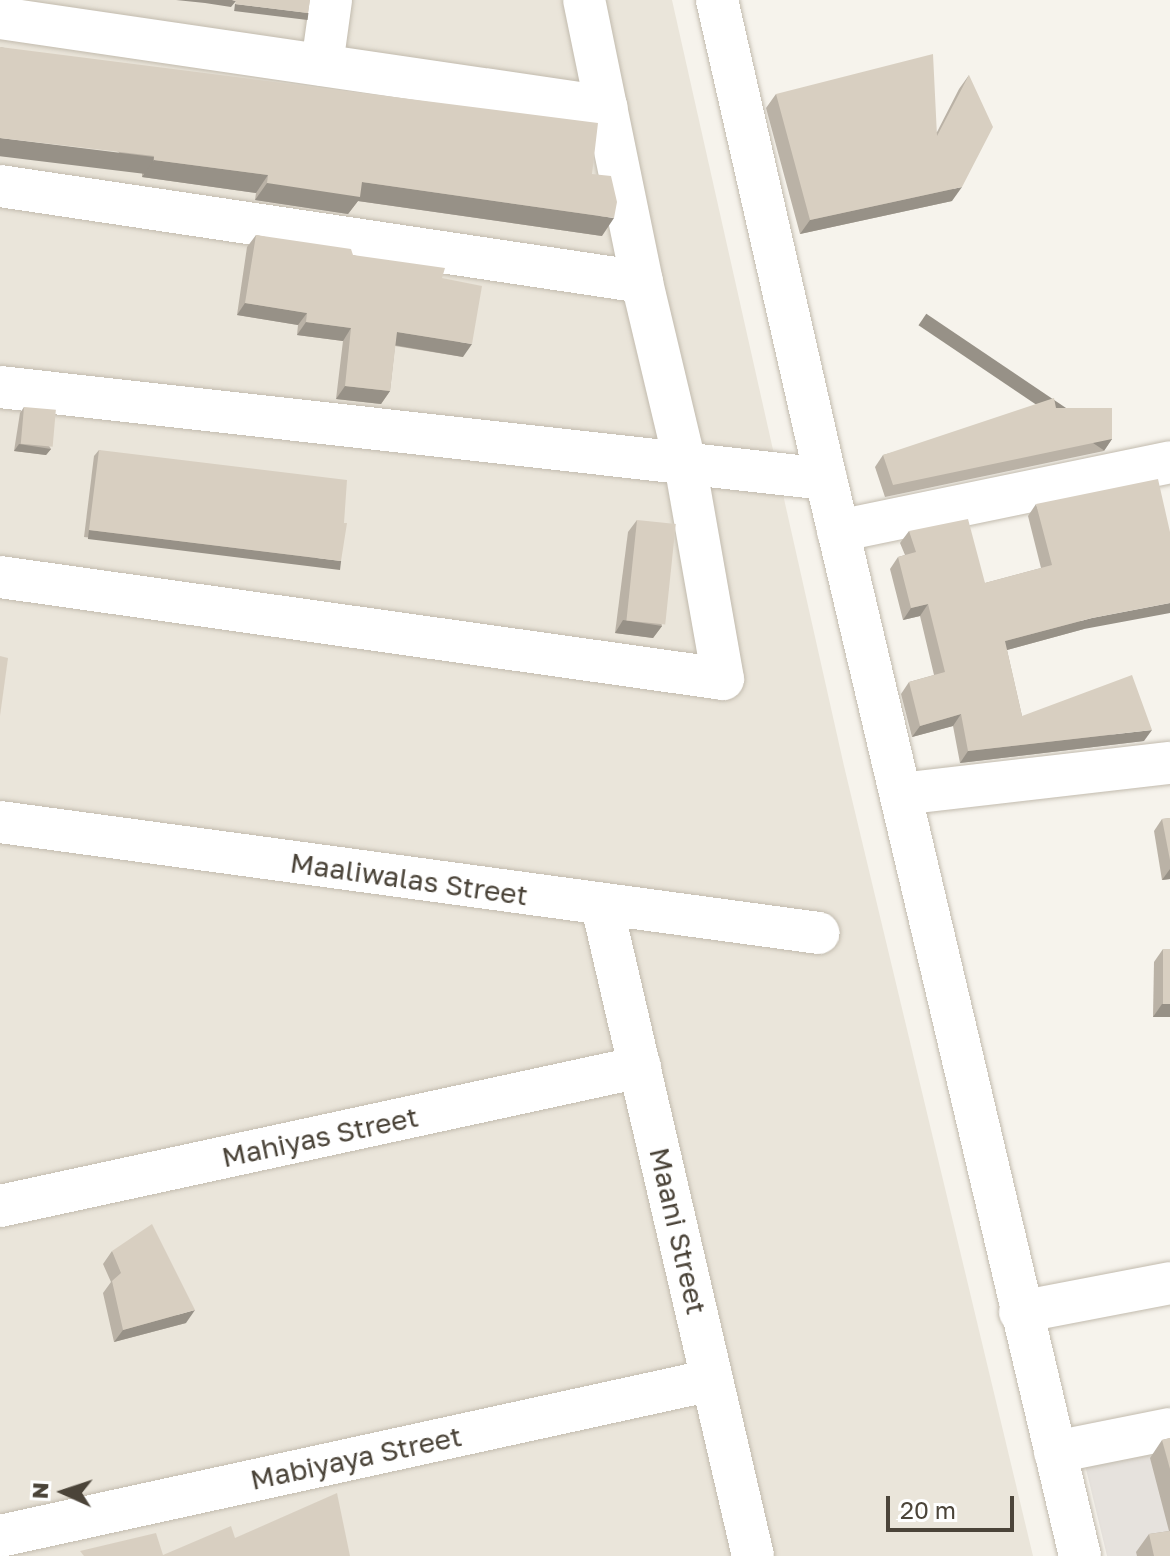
<!DOCTYPE html>
<style>
body{margin:0}
#map{position:relative;width:1170px;height:1556px;overflow:hidden;background:#f6f3ec;font-family:"Golos Text",sans-serif}
div>[style]{position:absolute}
.residential>*{inset:0;background:#eae5da}
.industrial>*{inset:0;background:#e6e2dd}
.roads{filter:drop-shadow(0 0 2px #c2bbae) drop-shadow(0 0 2px #c2bbae)}
.minor>*{height:42px;margin:-21px;padding:0 21px;transform-origin:21px;border-radius:21px;background:#fff}
.wall>*{inset:0;background:#bab2a6}
.shaded-wall>*{inset:0;background:#979187;transform-origin:0 0}
.building>*{inset:0;background:#d8cfc1;transform-origin:0 0}
span{translate:-50% -50%;white-space:nowrap;text-align:center;line-height:1.15;-webkit-text-stroke:8px #fff;paint-order:stroke}
.street-label{font-size:28px;color:#4b4439}
.north{position:absolute;left:24px;top:1452px;width:80px;height:80px;-webkit-text-stroke:6px #fff;paint-order:stroke;rotate:273deg;font-size:22px;font-weight:700;line-height:32px;text-align:center;color:#4b4439}
.north::after{content:'';display:block;margin:auto;width:28px;height:36px;background:#4b4439;clip-path:polygon(50% 0,100% 100%,50% 72%,0 100%)}
.scale{position:absolute;left:886px;top:1496px;width:128px;height:36px;box-sizing:border-box;border:4px solid #4b4439;border-top:0;padding-left:10px;font-size:24px;line-height:28px;white-space:nowrap;color:#4b4439;-webkit-text-stroke:6px #fff;paint-order:stroke}
</style>
<div id="map">
<div class="residential">
<div style="clip-path:polygon(0 0,672px 0,844px 766px,1033px 1556px,0 1556px)"></div>
</div>
<div class="industrial">
<div style="clip-path:polygon(1170px 1408px,1170px 1556px,1107px 1556px,1076px 1428px)"></div>
</div>
<div class="roads">
<div class="minor">
<div style="left:717px;top:0;width:491px;rotate:77.2deg"></div>
<div style="left:826px;top:479px;width:1107px;rotate:76.73deg"></div>
<div style="left:0;top:18px;width:613px;rotate:8.35deg"></div>
<div style="left:322px;top:65px;width:66px;rotate:-82.1deg"></div>
<div style="left:0;top:186px;width:649px;rotate:8.5deg"></div>
<div style="left:0;top:387px;width:831px;rotate:6.36deg"></div>
<div style="left:838px;top:531px;width:339px;rotate:-11.7deg"></div>
<div style="left:0;top:577px;width:730px;rotate:8.03deg"></div>
<div style="left:723px;top:679px;width:219px;rotate:-100deg"></div>
<div style="left:685px;top:463px;width:186px;rotate:-103.4deg"></div>
<div style="left:642px;top:282px;width:288px;rotate:-101.6deg"></div>
<div style="left:901px;top:794px;width:271px;rotate:-6.6deg"></div>
<div style="left:0;top:822px;width:826px;rotate:7.72deg"></div>
<div style="left:602px;top:906px;width:667px;rotate:76.92deg"></div>
<div style="left:0;top:1206px;width:655px;rotate:-12.25deg"></div>
<div style="left:1020px;top:1312px;width:153px;rotate:-10.9deg"></div>
<div style="left:1055px;top:1452px;width:117px;rotate:-11.3deg"></div>
<div style="left:0;top:1536px;width:729px;rotate:-12.36deg"></div>
</div>
</div>
<div class="wall">
<div style="clip-path:polygon(0 47px,592px 174px,602px 236px,358px 201px,348px 214px,255px 200px,256px 193px,142px 177px,142px 173px)"></div>
<div style="clip-path:polygon(969px 75px,952px 201px,800px 234px,766px 108px,776px 94px,937px 132px,959px 89px)"></div>
<div style="clip-path:polygon(256px 235px,353px 255px,442px 278px,463px 357px,395px 346px,390px 391px,381px 404px,336px 399px,343px 341px,297px 335px,298px 325px,237px 315px,247px 247px)"></div>
<div style="clip-path:polygon(24px 407px,51px 449px,46px 455px,14px 451px,20px 413px)"></div>
<div style="clip-path:polygon(1056px 408px,1112px 439px,1104px 451px,885px 497px,875px 467px,883px 455px)"></div>
<div style="clip-path:polygon(99px 450px,337px 568px,84px 537px,94px 456px)"></div>
<div style="clip-path:polygon(1036px 504px,1084px 629px,1007px 650px,1022px 716px,1144px 741px,960px 763px,953px 726px,912px 737px,901px 694px,909px 682px,934px 675px,920px 616px,903px 620px,890px 569px,898px 557px,905px 555px,900px 543px,909px 531px,985px 583px,1041px 568px,1028px 516px)"></div>
<div style="clip-path:polygon(637px 520px,662px 626px,653px 638px,615px 633px,628px 532px)"></div>
<div style="clip-path:polygon(1170px 818px,1170px 879px,1162px 880px,1154px 831px,1162px 819px)"></div>
<div style="clip-path:polygon(1163px 949px,1170px 1017px,1153px 1017px,1154px 962px)"></div>
<div style="clip-path:polygon(112px 1251px,186px 1323px,114px 1342px,103px 1293px,111px 1282px,103px 1264px)"></div>
<div style="clip-path:polygon(1170px 1438px,1170px 1556px,1137px 1556px,1136px 1552px,1149px 1534px,1169px 1531px,1150px 1458px,1162px 1440px)"></div>
</div>
<div class="shaded-wall">
<div style="clip-path:polygon(176px 0,232px 0,236px 1px,231px 7px,205px 3px)"></div>
<div style="left:235px;top:4px;width:74px;height:7px;rotate:7deg"></div>
<div style="left:0;top:138px;width:155px;height:18px;rotate:7deg"></div>
<div style="clip-path:polygon(154px 160px,268px 175px,256px 193px,142px 177px)"></div>
<div style="clip-path:polygon(362px 182px,614px 218px,602px 236px,358px 201px,348px 214px,255px 200px,267px 183px)"></div>
<div style="clip-path:polygon(962px 187px,952px 201px,800px 234px,810px 220px)"></div>
<div style="clip-path:polygon(245px 303px,307px 313px,298px 325px,237px 315px)"></div>
<div style="clip-path:polygon(306px 322px,351px 328px,343px 341px,297px 335px)"></div>
<div style="clip-path:polygon(397px 332px,472px 344px,463px 357px,388px 344px)"></div>
<div style="clip-path:polygon(345px 386px,390px 391px,381px 404px,336px 399px)"></div>
<div style="left:1112px;top:439px;width:14px;height:224px;rotate:124deg"></div>
<div style="clip-path:polygon(19px 444px,51px 449px,46px 455px,14px 451px)"></div>
<div style="left:89px;top:530px;width:254px;height:9px;rotate:7deg"></div>
<div style="clip-path:polygon(1170px 603px,1170px 613px,1084px 629px,996px 653px,1005px 641px,1092px 618px)"></div>
<div style="clip-path:polygon(928px 604px,920px 616px,903px 620px,911px 608px)"></div>
<div style="clip-path:polygon(623px 620px,662px 626px,653px 638px,615px 633px)"></div>
<div style="clip-path:polygon(961px 714px,953px 726px,912px 737px,920px 726px)"></div>
<div style="clip-path:polygon(1152px 730px,1144px 741px,960px 763px,968px 751px)"></div>
<div style="clip-path:polygon(1170px 869px,1170px 879px,1162px 880px)"></div>
<div style="clip-path:polygon(1162px 1004px,1170px 1004px,1170px 1017px,1153px 1017px)"></div>
<div style="clip-path:polygon(195px 1310px,186px 1323px,114px 1342px,123px 1330px)"></div>
</div>
<div class="building">
<div style="clip-path:polygon(232px 0,310px 0,308px 13px,235px 4px,236px 1px)"></div>
<div style="clip-path:polygon(0 47px,598px 123px,592px 174px,611px 176px,617px 202px,614px 218px,362px 182px,360px 197px,267px 183px,268px 175px,154px 160px,154px 156px,0 138px)"></div>
<div style="clip-path:polygon(933px 54px,937px 136px,969px 75px,993px 127px,962px 187px,810px 220px,776px 94px)"></div>
<div style="clip-path:polygon(256px 235px,351px 249px,353px 255px,445px 268px,442px 278px,482px 286px,472px 344px,397px 332px,390px 391px,345px 386px,351px 328px,306px 322px,307px 313px,245px 303px)"></div>
<div style="clip-path:polygon(1054px 398px,1056px 408px,1112px 408px,1112px 439px,893px 485px,883px 455px)"></div>
<div style="left:24px;top:407px;width:32px;height:37px;rotate:5deg"></div>
<div style="clip-path:polygon(99px 450px,347px 480px,344px 523px,347px 523px,341px 561px,89px 530px)"></div>
<div style="clip-path:polygon(1158px 479px,1170px 532px,1170px 603px,1092px 618px,1005px 641px,1022px 716px,1132px 675px,1152px 730px,968px 751px,961px 714px,920px 726px,909px 682px,945px 672px,928px 604px,911px 608px,898px 557px,916px 552px,909px 531px,968px 519px,985px 583px,1052px 565px,1036px 504px)"></div>
<div style="left:637px;top:520px;width:39px;height:101px;rotate:6deg"></div>
<div style="clip-path:polygon(0 656px,8px 658px,0 716px)"></div>
<div style="clip-path:polygon(1170px 818px,1170px 860px,1162px 819px)"></div>
<div style="left:1163px;top:949px;width:7px;height:55px"></div>
<div style="clip-path:polygon(152px 1224px,195px 1310px,123px 1330px,112px 1281px,121px 1273px,112px 1251px)"></div>
<div style="clip-path:polygon(1170px 1438px,1170px 1469px,1162px 1440px)"></div>
<div style="clip-path:polygon(337px 1493px,350px 1556px,84px 1556px,80px 1551px,156px 1533px,163px 1555px,231px 1526px,235px 1538px)"></div>
<div style="clip-path:polygon(1170px 1531px,1170px 1556px,1154px 1556px,1149px 1534px)"></div>
</div>
<div class="street-label">
<span style="left:409px;top:879px;rotate:8deg">Maaliwalas Street</span>
<span style="left:320px;top:1137px;rotate:-12deg">Mahiyas Street</span>
<span style="left:678px;top:1231px;rotate:77deg">Maani Street</span>
<span style="left:356px;top:1458px;rotate:-12deg">Mabiyaya Street</span>
</div>
<div class="north">N</div>
<div class="scale">20 m</div>
</div>
